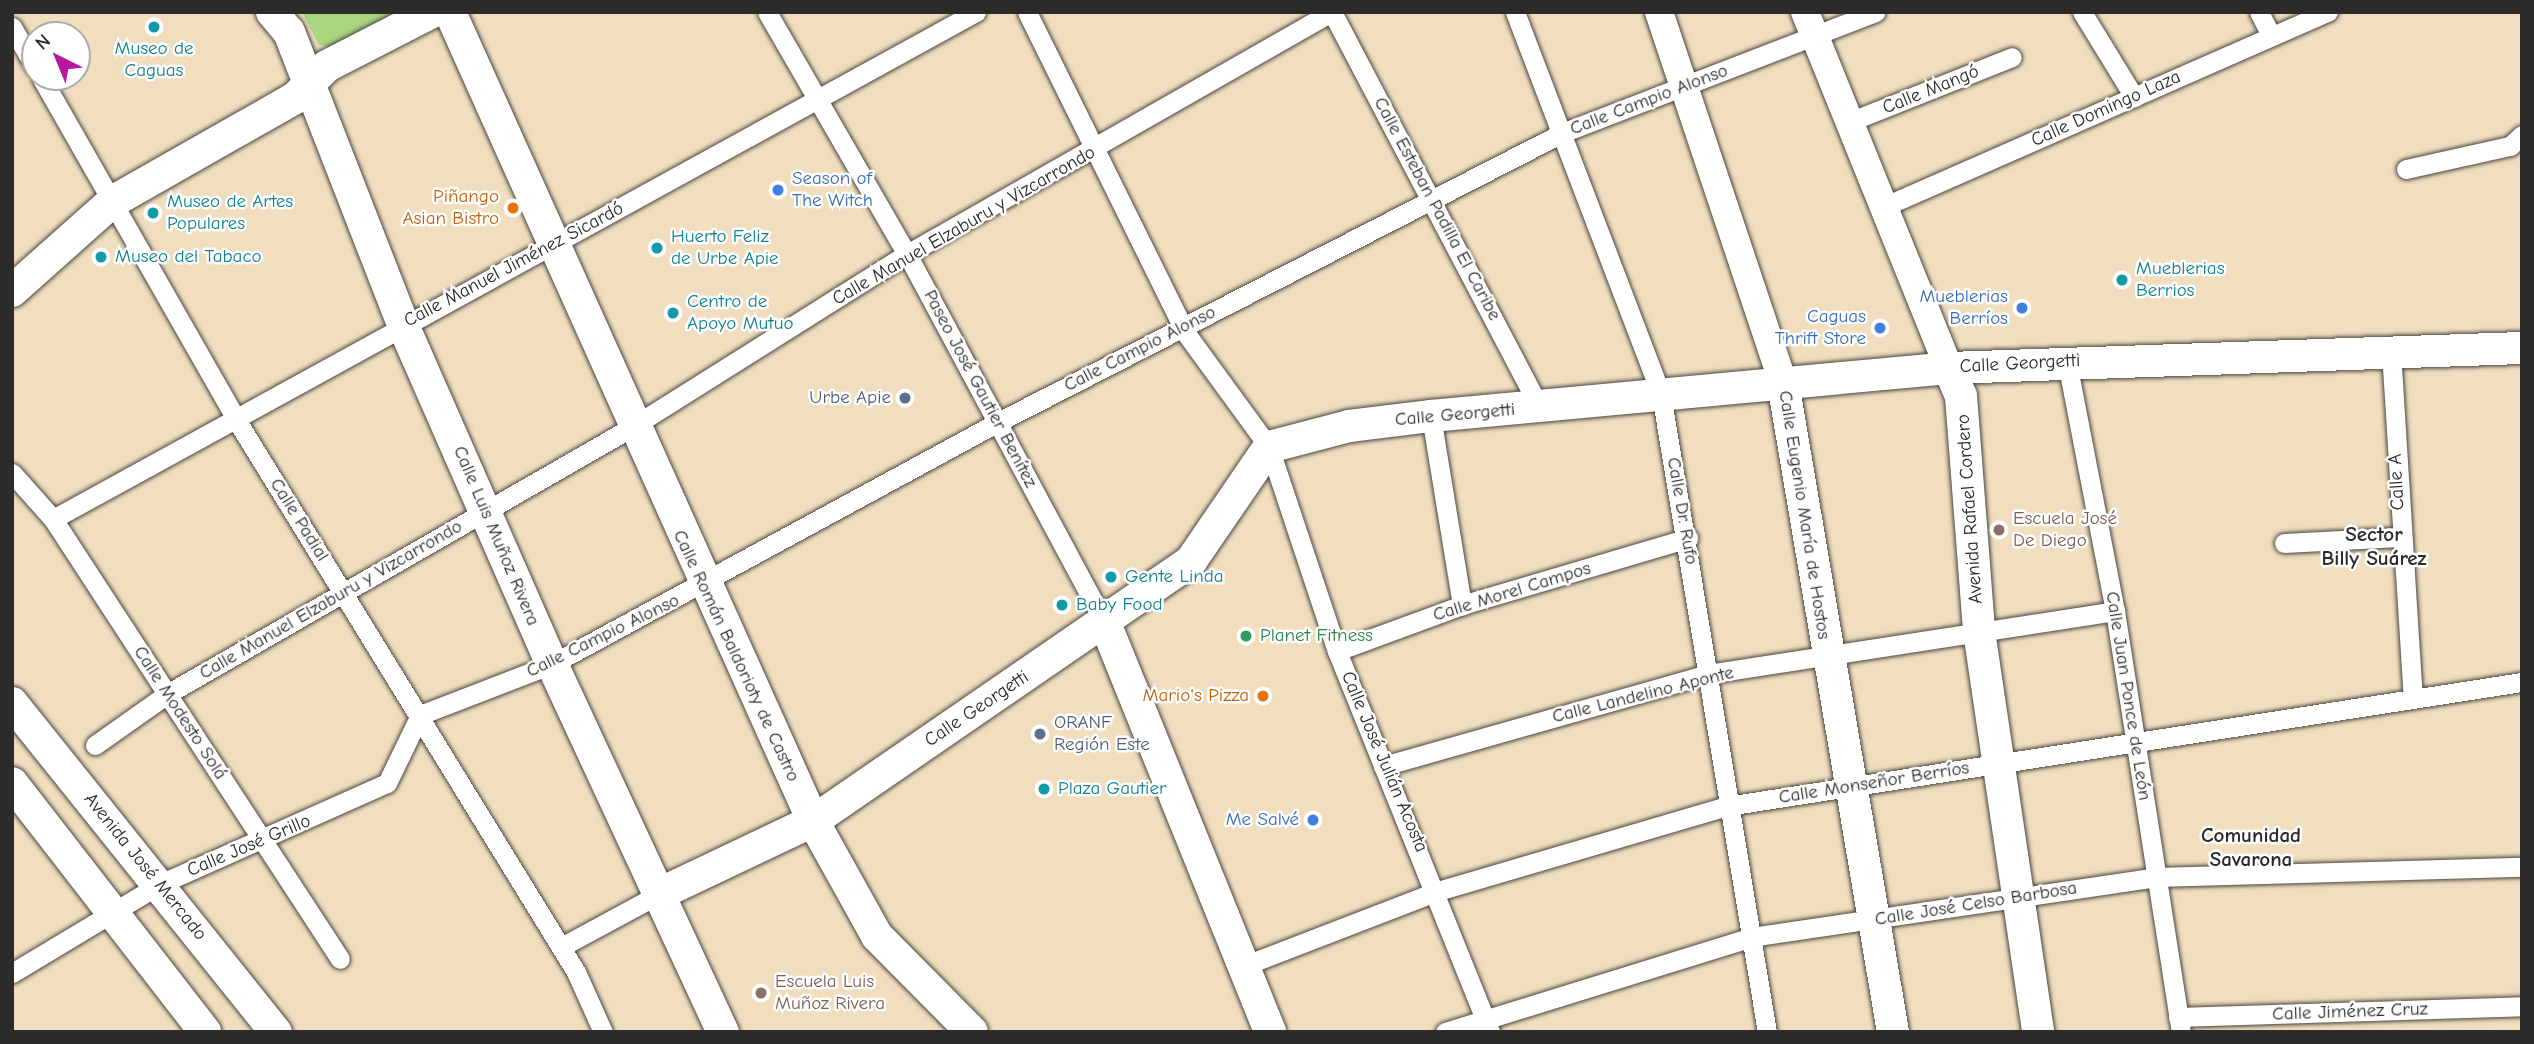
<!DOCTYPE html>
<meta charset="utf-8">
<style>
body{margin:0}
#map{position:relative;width:2534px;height:1044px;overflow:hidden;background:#f0debe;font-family:"Comic Neue",sans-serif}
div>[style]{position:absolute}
.green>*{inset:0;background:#aad581}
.roads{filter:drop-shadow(0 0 2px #494641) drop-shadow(0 0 2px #494641)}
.street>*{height:19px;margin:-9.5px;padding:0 9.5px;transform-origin:9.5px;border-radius:9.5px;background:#fff}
.secondary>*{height:28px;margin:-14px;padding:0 14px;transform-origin:14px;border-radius:14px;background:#fff}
.primary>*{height:32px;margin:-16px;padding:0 16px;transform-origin:16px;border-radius:16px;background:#fff}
.dots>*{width:19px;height:19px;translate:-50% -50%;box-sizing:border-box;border:4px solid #fff;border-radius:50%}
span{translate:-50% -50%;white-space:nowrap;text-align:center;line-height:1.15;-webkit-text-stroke:5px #fff;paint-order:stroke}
.culture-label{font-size:19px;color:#0d838f}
.left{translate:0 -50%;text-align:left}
.street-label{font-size:19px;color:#2b2b2b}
.shop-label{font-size:19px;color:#366cbe}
.right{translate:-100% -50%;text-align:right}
.food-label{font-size:19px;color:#c56008}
.service-label{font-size:19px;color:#4e5e75}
.education-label{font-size:19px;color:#785e54}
.leisure-label{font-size:19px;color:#27864d}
.neighbourhood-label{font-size:21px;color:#2b2b2b;font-weight:700}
.frame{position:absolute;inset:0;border:14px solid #2b2b2b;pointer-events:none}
.north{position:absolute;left:21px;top:21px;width:70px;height:70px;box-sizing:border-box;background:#fff;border:2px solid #aaa;border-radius:50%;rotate:317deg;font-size:19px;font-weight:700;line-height:28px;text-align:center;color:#2b2b2b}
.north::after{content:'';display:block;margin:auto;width:24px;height:32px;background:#b5179e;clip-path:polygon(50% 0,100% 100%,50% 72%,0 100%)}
</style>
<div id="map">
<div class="green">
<div style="clip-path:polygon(302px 12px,403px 12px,335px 48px,319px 45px)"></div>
</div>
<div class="roads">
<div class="street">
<div style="left:767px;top:12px;width:280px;rotate:60deg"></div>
<div style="left:907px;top:254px;width:419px;rotate:61.8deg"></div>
<div style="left:1027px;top:12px;width:357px;rotate:63.7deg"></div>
<div style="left:1185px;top:332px;width:142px;rotate:53.9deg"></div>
<div style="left:1269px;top:447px;width:215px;rotate:71.6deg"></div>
<div style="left:1337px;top:651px;width:411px;rotate:68.1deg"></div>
<div style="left:1332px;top:12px;width:446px;rotate:62.3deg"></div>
<div style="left:1515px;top:12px;width:409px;rotate:69.1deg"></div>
<div style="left:1661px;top:394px;width:647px;rotate:80.57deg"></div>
<div style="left:2082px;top:12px;width:100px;rotate:58.5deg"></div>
<div style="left:2259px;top:12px;width:27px;rotate:63deg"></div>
<div style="left:12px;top:27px;width:46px;rotate:60.1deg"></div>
<div style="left:41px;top:77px;width:390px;rotate:60.3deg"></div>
<div style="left:234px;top:416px;width:653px;rotate:58.4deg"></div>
<div style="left:576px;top:972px;width:66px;rotate:65.8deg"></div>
<div style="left:1849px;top:122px;width:175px;rotate:-21.7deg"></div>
<div style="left:2406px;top:169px;width:107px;rotate:-12.5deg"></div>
<div style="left:2510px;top:146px;width:16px;rotate:-43deg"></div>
<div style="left:1883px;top:207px;width:486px;rotate:-23.7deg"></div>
<div style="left:2391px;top:351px;width:347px;rotate:86.4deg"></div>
<div style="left:2067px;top:362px;width:254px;rotate:79.1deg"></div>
<div style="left:2115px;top:611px;width:426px;rotate:81.1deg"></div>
<div style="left:1431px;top:416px;width:192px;rotate:80.7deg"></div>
<div style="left:12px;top:473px;width:62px;rotate:48.3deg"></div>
<div style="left:53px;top:519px;width:525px;rotate:56.88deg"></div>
<div style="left:53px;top:519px;width:1053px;rotate:-28.78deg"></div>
<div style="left:2284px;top:543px;width:115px;rotate:-3deg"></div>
<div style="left:1337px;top:651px;width:133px;rotate:-20.2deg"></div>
<div style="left:1462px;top:605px;width:236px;rotate:-16.5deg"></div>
<div style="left:95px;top:745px;width:88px;rotate:-35.3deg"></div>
<div style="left:167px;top:694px;width:536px;rotate:-29.86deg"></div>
<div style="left:632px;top:427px;width:325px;rotate:-32.2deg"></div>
<div style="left:907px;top:254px;width:488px;rotate:-29.7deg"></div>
<div style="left:1383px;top:766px;width:338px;rotate:-15.8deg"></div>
<div style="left:1708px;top:674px;width:412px;rotate:-8.8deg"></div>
<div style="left:561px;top:947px;width:109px;rotate:-28.4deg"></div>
<div style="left:1246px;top:965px;width:206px;rotate:-21.1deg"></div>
<div style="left:1438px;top:891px;width:301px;rotate:-16.4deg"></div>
<div style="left:1727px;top:806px;width:805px;rotate:-8.87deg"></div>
<div style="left:12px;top:973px;width:173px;rotate:-31deg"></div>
<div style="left:160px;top:884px;width:248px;rotate:-24deg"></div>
<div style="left:387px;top:783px;width:76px;rotate:-64.1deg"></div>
<div style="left:420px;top:715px;width:142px;rotate:-21.1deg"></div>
<div style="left:552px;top:664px;width:507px;rotate:-28.48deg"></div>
<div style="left:998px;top:422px;width:634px;rotate:-27.13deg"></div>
<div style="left:1562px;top:133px;width:336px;rotate:-21.1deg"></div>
<div style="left:2178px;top:1017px;width:344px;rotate:-1.8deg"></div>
<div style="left:1445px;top:1032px;width:320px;rotate:-17.2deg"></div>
<div style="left:1751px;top:937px;width:409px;rotate:-8.4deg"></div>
<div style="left:2156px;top:877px;width:366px;rotate:-1.6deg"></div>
</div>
<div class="secondary">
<div style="left:1659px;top:12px;width:391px;rotate:71.5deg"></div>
<div style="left:1805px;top:12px;width:384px;rotate:68deg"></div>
</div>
<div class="primary">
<div style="left:272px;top:12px;width:26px;rotate:50deg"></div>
<div style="left:289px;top:32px;width:314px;rotate:68.7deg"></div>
<div style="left:403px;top:325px;width:370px;rotate:66.3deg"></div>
<div style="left:552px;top:664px;width:406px;rotate:65.1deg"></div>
<div style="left:450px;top:12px;width:887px;rotate:65.83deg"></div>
<div style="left:813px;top:821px;width:132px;rotate:60.9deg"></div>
<div style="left:877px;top:936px;width:135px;rotate:45.3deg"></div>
<div style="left:12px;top:291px;width:134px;rotate:-41.7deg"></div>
<div style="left:112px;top:202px;width:210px;rotate:-29.6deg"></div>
<div style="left:295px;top:98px;width:45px;rotate:-45deg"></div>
<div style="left:327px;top:66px;width:118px;rotate:-27.2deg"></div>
<div style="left:1949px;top:368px;width:30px;rotate:67deg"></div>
<div style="left:1961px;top:396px;width:236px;rotate:85.6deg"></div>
<div style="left:1979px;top:631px;width:405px;rotate:81.6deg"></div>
<div style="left:1783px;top:383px;width:658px;rotate:80.38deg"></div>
<div style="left:1105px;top:623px;width:441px;rotate:68deg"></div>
<div style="left:12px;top:703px;width:422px;rotate:51.3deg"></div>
<div style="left:12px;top:783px;width:315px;rotate:52.2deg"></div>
<div style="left:657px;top:895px;width:173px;rotate:-25.4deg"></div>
<div style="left:813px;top:821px;width:459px;rotate:-34.5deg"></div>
<div style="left:1191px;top:561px;width:138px;rotate:-55.6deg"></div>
<div style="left:1269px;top:447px;width:83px;rotate:-14.7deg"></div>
<div style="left:1349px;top:426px;width:83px;rotate:-7deg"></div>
<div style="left:1431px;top:416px;width:520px;rotate:-5.29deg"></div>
<div style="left:1949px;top:368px;width:573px;rotate:-2deg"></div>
</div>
</div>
<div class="dots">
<div style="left:154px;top:27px;background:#0f9aa8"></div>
<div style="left:778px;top:190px;background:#3f7fe0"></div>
<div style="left:513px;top:208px;background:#e8710a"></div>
<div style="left:153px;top:213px;background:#0f9aa8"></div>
<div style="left:657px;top:248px;background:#0f9aa8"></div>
<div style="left:101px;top:257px;background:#0f9aa8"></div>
<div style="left:2122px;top:280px;background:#0f9aa8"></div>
<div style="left:2022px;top:308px;background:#3f7fe0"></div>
<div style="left:673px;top:313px;background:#0f9aa8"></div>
<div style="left:1880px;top:328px;background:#3f7fe0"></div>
<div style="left:905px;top:398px;background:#5c6f8a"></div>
<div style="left:1999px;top:530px;background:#8d6e63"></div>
<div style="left:1111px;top:577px;background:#0f9aa8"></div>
<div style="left:1062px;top:605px;background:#0f9aa8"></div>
<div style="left:1246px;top:636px;background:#2e9e5b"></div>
<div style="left:1263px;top:696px;background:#e8710a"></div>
<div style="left:1040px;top:734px;background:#5c6f8a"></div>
<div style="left:1044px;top:789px;background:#0f9aa8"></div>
<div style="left:1313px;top:820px;background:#3f7fe0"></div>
<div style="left:761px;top:993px;background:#8d6e63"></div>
</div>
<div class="culture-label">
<span style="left:154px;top:60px">Museo de<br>Caguas</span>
<span class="left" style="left:167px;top:213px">Museo de Artes<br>Populares</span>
<span class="left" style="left:671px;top:248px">Huerto Feliz<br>de Urbe Apie</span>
<span class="left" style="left:115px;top:257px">Museo del Tabaco</span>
<span class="left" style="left:2136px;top:280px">Mueblerias<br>Berrios</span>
<span class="left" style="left:687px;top:313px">Centro de<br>Apoyo Mutuo</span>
<span class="left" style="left:1125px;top:577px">Gente Linda</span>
<span class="left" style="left:1076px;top:605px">Baby Food</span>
<span class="left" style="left:1058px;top:789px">Plaza Gautier</span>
</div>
<div class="street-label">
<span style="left:1931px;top:90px;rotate:-22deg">Calle Mangó</span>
<span style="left:1649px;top:100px;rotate:-21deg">Calle Campio Alonso</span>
<span style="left:2106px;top:109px;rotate:-24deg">Calle Domingo Laza</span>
<span style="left:1437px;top:209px;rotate:62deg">Calle Esteban Padilla El Caribe</span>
<span style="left:964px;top:226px;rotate:-30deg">Calle Manuel Elzaburu y Vizcarrondo</span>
<span style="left:514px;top:265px;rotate:-28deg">Calle Manuel Jiménez Sicardó</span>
<span style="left:1140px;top:349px;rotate:-27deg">Calle Campio Alonso</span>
<span style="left:2020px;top:364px;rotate:-3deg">Calle Georgetti</span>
<span style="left:980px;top:389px;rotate:62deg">Paseo José Gautier Benítez</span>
<span style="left:1455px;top:415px;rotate:-5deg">Calle Georgetti</span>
<span style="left:2397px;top:482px;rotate:-93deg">Calle A</span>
<span style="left:1970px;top:509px;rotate:-94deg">Avenida Rafael Cordero</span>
<span style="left:1682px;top:511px;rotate:80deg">Calle Dr. Rufo</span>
<span style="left:1804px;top:515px;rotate:81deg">Calle Eugenio María de Hostos</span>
<span style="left:299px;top:520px;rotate:58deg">Calle Padial</span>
<span style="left:496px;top:536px;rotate:67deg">Calle Luis Muñoz Rivera</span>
<span style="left:1512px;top:592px;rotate:-17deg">Calle Morel Campos</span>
<span style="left:331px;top:600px;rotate:-30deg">Calle Manuel Elzaburu y Vizcarrondo</span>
<span style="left:603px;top:636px;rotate:-26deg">Calle Campio Alonso</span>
<span style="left:736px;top:656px;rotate:65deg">Calle Román Baldorioty de Castro</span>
<span style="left:1643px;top:695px;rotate:-14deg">Calle Landelino Aponte</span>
<span style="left:2128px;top:696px;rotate:81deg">Calle Juan Ponce de León</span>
<span style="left:977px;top:709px;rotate:-34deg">Calle Georgetti</span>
<span style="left:180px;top:713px;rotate:57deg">Calle Modesto Solá</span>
<span style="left:1384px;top:762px;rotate:67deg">Calle José Julián Acosta</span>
<span style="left:1874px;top:783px;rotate:-9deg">Calle Monseñor Berríos</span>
<span style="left:249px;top:846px;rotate:-23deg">Calle José Grillo</span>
<span style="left:145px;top:867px;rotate:51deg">Avenida José Mercado</span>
<span style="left:1976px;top:904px;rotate:-9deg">Calle José Celso Barbosa</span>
<span style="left:2350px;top:1012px;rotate:-2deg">Calle Jiménez Cruz</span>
</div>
<div class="shop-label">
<span class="left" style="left:792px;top:190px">Season of<br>The Witch</span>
<span class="right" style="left:2008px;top:308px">Mueblerias<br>Berríos</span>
<span class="right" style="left:1866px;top:328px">Caguas<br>Thrift Store</span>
<span class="right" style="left:1299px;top:820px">Me Salvé</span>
</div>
<div class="food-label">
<span class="right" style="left:499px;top:208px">Piñango<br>Asian Bistro</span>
<span class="right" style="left:1249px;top:696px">Mario's Pizza</span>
</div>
<div class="service-label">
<span class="right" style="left:891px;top:398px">Urbe Apie</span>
<span class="left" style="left:1054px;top:734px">ORANF<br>Región Este</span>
</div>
<div class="education-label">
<span class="left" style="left:2013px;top:530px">Escuela José<br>De Diego</span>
<span class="left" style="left:775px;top:993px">Escuela Luis<br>Muñoz Rivera</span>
</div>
<div class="leisure-label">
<span class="left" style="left:1260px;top:636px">Planet Fitness</span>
</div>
<div class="neighbourhood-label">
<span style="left:2374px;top:546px">Sector<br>Billy Suárez</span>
<span style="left:2251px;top:847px">Comunidad<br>Savarona</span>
</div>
<div class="frame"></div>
<div class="north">N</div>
</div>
